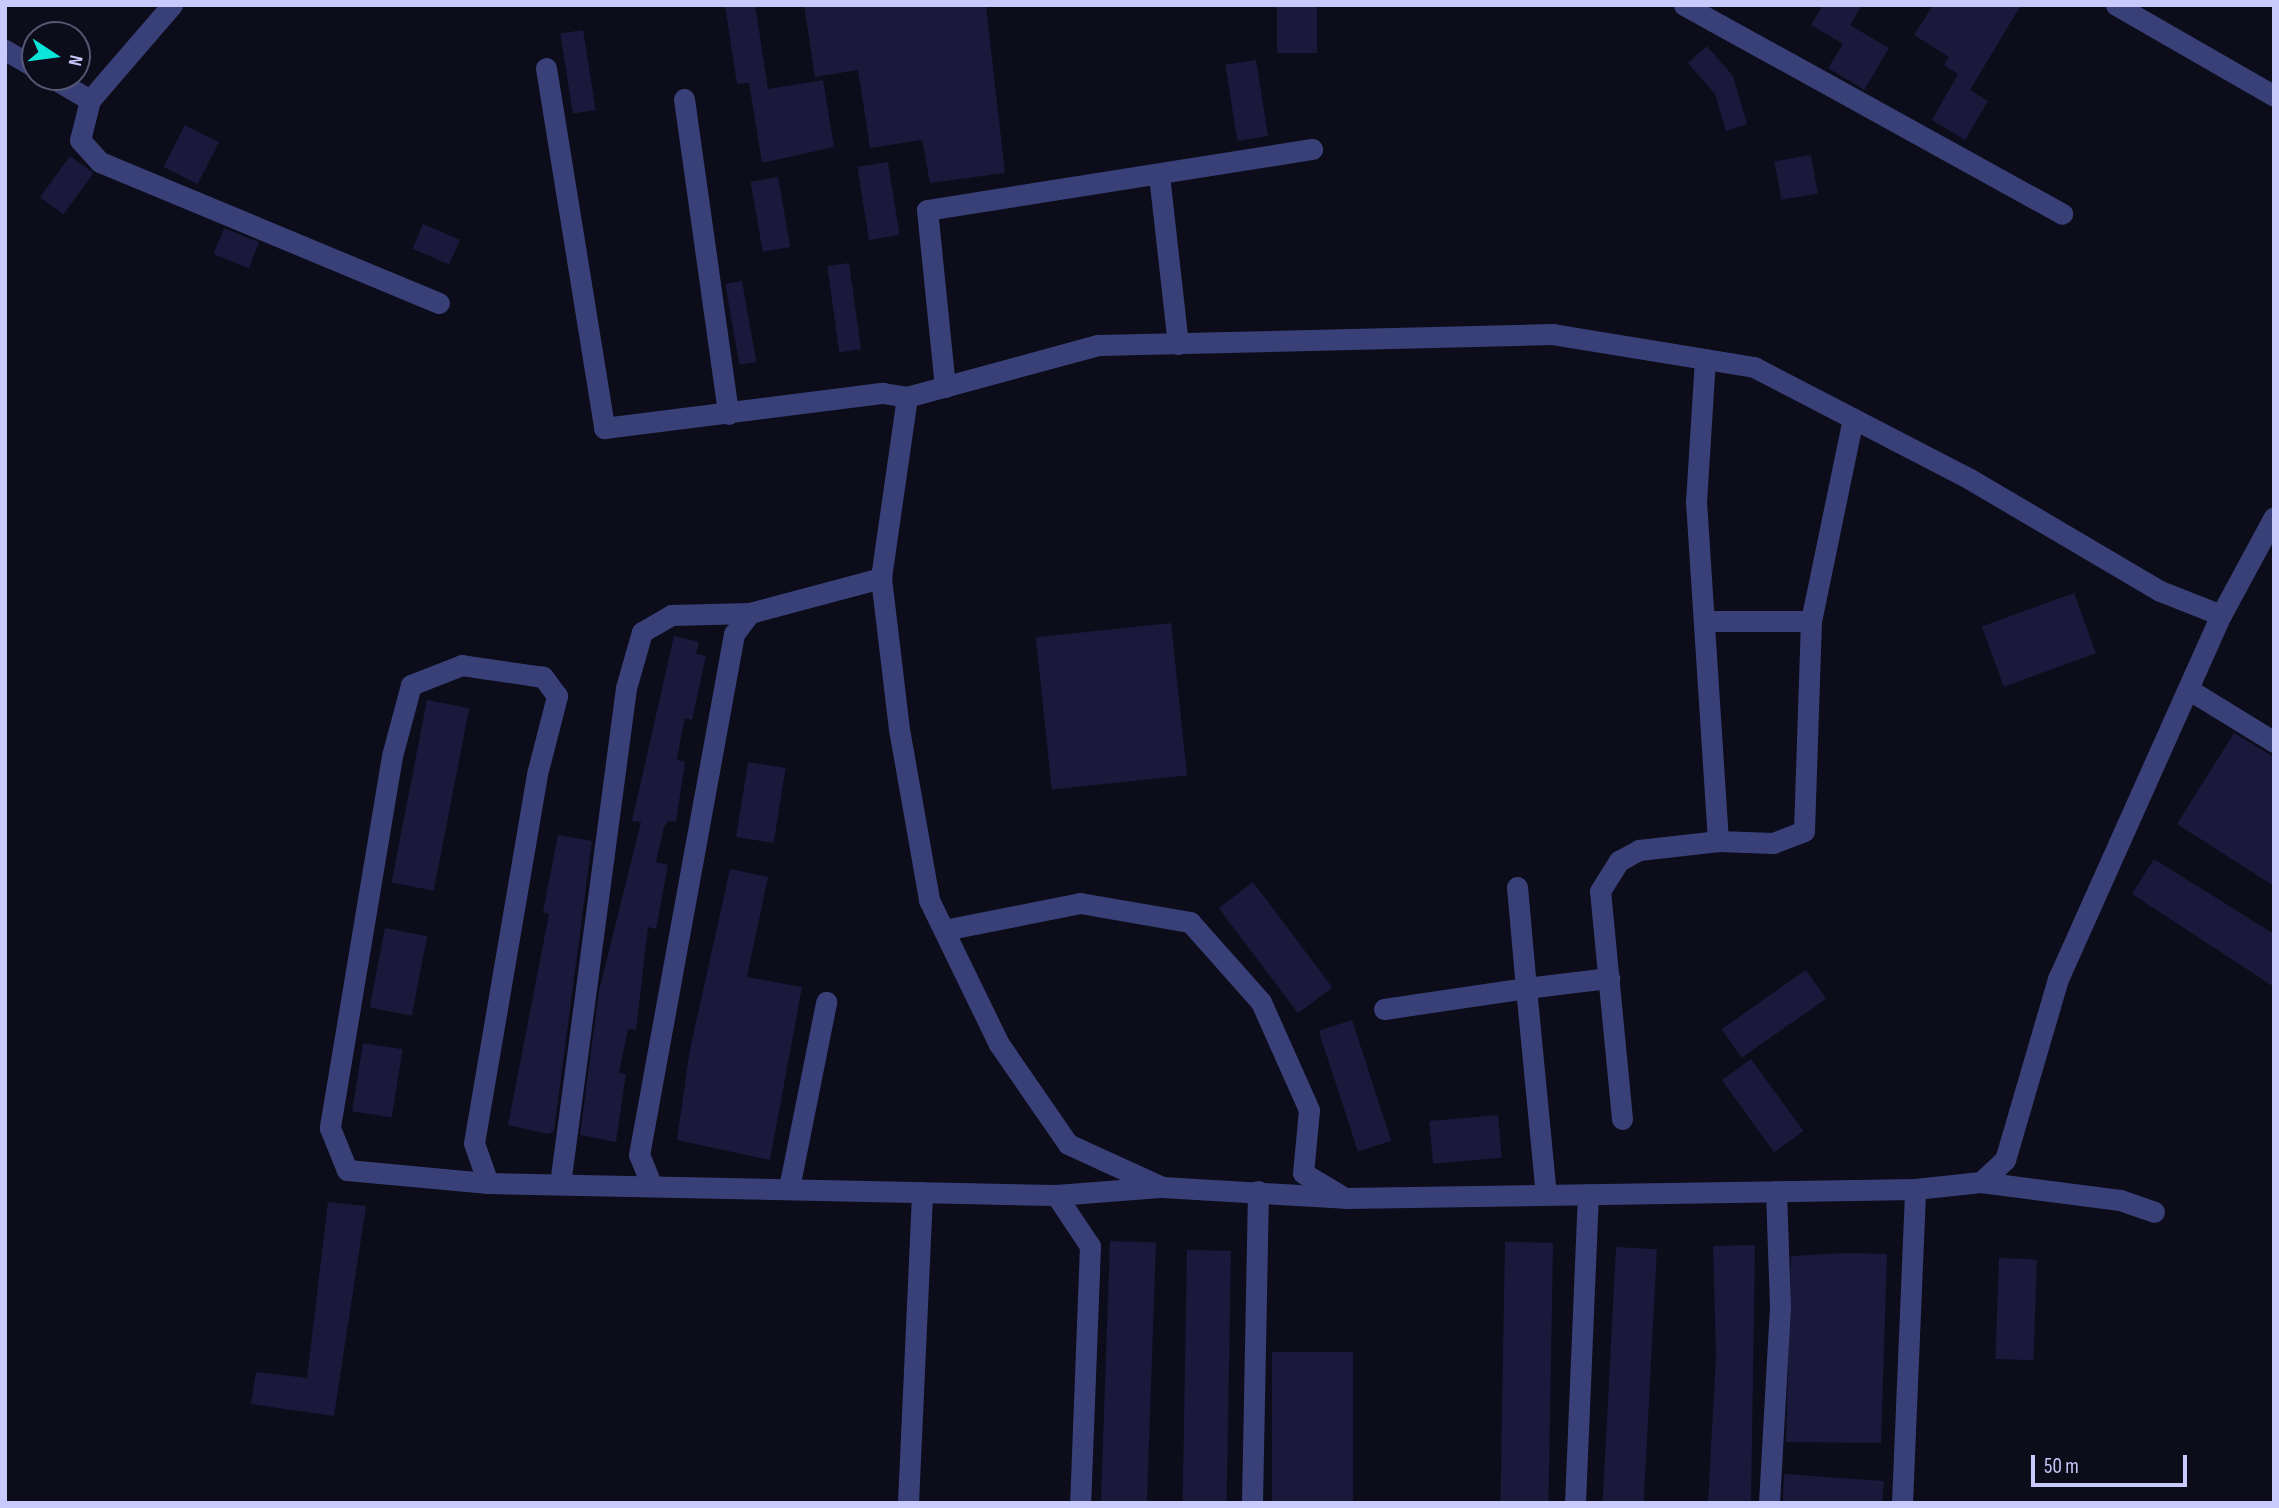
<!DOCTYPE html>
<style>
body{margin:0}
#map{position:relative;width:2279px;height:1508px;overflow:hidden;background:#0c0c1b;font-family:"Sofia Sans Condensed",sans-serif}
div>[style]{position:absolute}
.building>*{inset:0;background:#1a193b;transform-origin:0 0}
.minor>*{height:21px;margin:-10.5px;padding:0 10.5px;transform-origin:10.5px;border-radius:10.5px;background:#394078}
span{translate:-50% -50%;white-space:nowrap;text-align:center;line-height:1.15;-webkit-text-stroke:5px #0c0c1b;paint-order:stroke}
.frame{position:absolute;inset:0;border:7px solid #c8cafc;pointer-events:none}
.north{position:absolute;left:21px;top:21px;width:70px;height:70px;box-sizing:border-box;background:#0c0c1b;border:2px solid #575875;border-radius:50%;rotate:103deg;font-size:19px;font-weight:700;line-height:28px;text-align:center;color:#c8cafc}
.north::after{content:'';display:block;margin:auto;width:24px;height:32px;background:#0be6da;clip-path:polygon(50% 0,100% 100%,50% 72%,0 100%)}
.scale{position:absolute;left:2031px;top:1455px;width:156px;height:32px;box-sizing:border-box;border:4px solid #c8cafc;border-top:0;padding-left:9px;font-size:21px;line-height:24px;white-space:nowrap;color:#c8cafc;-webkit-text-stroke:5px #0c0c1b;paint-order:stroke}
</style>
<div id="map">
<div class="building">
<div style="clip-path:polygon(725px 5px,755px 5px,768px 89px,823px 80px,834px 147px,762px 163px,749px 83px,737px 84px)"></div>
<div style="clip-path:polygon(804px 5px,986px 5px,1005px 173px,930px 183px,922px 140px,870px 148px,858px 70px,815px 77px)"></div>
<div style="left:1277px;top:5px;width:40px;height:48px"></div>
<div style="clip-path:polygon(1823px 5px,1862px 5px,1850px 25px,1889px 48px,1864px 90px,1828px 68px,1843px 44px,1811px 25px)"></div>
<div style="clip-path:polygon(1933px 5px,2021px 5px,1970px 90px,1988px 101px,1965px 140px,1932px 120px,1958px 74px,1944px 65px,1949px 57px,1914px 35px)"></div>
<div style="left:583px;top:30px;width:81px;height:23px;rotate:81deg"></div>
<div style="clip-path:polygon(1707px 46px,1733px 76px,1747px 124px,1726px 131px,1715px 94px,1688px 63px)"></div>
<div style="left:1256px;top:60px;width:77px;height:31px;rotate:81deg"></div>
<div style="left:185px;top:125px;width:38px;height:47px;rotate:27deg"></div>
<div style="left:1811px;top:155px;width:39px;height:37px;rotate:80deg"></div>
<div style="left:70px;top:156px;width:29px;height:51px;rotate:36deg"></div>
<div style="left:888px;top:162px;width:74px;height:31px;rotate:81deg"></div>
<div style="left:778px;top:177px;width:71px;height:28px;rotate:80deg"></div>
<div style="left:423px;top:224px;width:40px;height:27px;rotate:23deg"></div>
<div style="left:224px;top:228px;width:38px;height:28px;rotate:22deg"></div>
<div style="left:849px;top:263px;width:87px;height:22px;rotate:82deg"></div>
<div style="left:742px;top:281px;width:82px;height:17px;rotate:80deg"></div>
<div style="left:2074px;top:593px;width:64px;height:98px;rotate:70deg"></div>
<div style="left:1171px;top:623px;width:153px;height:136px;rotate:84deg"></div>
<div style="clip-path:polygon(674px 636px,699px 642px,696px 654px,706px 656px,692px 720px,685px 718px,681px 737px,677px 760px,685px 762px,676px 822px,668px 821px,664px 827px,656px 862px,668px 865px,656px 929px,648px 927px,636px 1030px,628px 1029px,619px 1073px,626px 1074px,616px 1142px,580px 1135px,599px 991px,641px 822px,632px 821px)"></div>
<div style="left:427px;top:700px;width:43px;height:186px;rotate:11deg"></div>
<div style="clip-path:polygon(2234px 733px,2274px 757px,2274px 886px,2177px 824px)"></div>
<div style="left:748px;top:762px;width:38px;height:76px;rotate:9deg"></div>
<div style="clip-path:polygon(558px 835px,592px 841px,554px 1131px,548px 1134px,508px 1125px,549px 914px,543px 912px)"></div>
<div style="clip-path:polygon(2154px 859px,2274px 934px,2274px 987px,2132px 894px)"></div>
<div style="clip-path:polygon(730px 869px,768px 877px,747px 977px,802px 987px,770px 1160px,677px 1140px,690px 1049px)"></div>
<div style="left:1253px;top:882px;width:132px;height:43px;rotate:53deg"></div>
<div style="left:385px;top:928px;width:43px;height:81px;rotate:11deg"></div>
<div style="left:1806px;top:970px;width:35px;height:103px;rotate:55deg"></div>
<div style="left:1352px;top:1020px;width:127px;height:35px;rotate:72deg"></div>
<div style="left:363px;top:1043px;width:40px;height:69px;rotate:9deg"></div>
<div style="left:1751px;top:1059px;width:89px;height:36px;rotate:54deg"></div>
<div style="left:1498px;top:1115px;width:43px;height:69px;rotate:85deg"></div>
<div style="clip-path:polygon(328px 1202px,366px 1206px,334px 1416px,251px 1404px,256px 1372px,307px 1378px)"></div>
<div style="left:1110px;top:1241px;width:46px;height:262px;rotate:2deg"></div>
<div style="left:1505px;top:1242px;width:48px;height:261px;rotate:1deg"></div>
<div style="clip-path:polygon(1755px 1245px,1751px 1503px,1708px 1503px,1716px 1357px,1713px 1246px)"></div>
<div style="left:1616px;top:1247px;width:41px;height:256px;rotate:3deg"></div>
<div style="left:1187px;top:1250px;width:44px;height:253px;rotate:1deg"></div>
<div style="clip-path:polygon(1845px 1253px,1887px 1254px,1881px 1443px,1786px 1442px,1791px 1256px)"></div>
<div style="left:1999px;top:1258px;width:38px;height:101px;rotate:2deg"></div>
<div style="left:1272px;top:1352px;width:81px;height:151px"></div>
<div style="clip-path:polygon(1784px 1474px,1884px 1481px,1882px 1503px,1783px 1503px)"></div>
</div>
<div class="minor">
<div style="left:172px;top:5px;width:125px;rotate:130.8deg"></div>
<div style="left:90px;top:100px;width:41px;rotate:104deg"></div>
<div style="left:80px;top:140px;width:30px;rotate:48deg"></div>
<div style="left:100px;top:162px;width:367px;rotate:22.6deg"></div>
<div style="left:1684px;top:5px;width:432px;rotate:28.9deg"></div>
<div style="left:2116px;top:5px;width:182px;rotate:29.9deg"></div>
<div style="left:5px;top:50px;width:34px;rotate:30deg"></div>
<div style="left:546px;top:68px;width:365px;rotate:80.8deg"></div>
<div style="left:604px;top:428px;width:281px;rotate:-7.2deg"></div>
<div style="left:883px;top:393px;width:24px;rotate:9deg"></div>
<div style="left:51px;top:77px;width:45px;rotate:30.5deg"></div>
<div style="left:684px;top:99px;width:318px;rotate:82deg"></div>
<div style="left:1159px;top:175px;width:170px;rotate:83.6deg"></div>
<div style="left:1705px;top:359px;width:142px;rotate:93.6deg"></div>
<div style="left:1696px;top:501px;width:341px;rotate:86.3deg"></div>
<div style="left:1718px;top:841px;width:55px;rotate:2.1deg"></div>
<div style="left:1773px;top:843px;width:33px;rotate:-21deg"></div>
<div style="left:1804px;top:831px;width:210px;rotate:-88.1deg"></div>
<div style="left:1811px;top:621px;width:207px;rotate:-78.3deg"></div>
<div style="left:945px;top:387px;width:178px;rotate:-95.8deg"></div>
<div style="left:927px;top:210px;width:390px;rotate:-9deg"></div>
<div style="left:2221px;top:615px;width:66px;rotate:-158.5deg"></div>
<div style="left:2160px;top:591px;width:221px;rotate:-149.5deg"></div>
<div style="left:1970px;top:479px;width:243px;rotate:-152.6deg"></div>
<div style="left:1754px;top:367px;width:204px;rotate:-170.7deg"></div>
<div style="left:1553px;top:334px;width:455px;rotate:178.6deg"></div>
<div style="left:1098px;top:345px;width:198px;rotate:164.8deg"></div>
<div style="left:907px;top:397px;width:183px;rotate:98.2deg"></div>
<div style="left:881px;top:578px;width:152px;rotate:83.2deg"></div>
<div style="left:899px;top:729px;width:174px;rotate:80deg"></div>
<div style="left:929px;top:900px;width:160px;rotate:64.1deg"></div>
<div style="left:999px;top:1044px;width:121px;rotate:55.4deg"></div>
<div style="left:1068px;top:1144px;width:103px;rotate:24.6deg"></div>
<div style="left:1162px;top:1187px;width:183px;rotate:3.4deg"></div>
<div style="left:1345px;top:1198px;width:570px;rotate:-0.9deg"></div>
<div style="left:1915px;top:1189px;width:66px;rotate:-6.1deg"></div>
<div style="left:1981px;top:1182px;width:33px;rotate:-43deg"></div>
<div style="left:2005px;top:1160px;width:189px;rotate:-73.7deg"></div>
<div style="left:2058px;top:979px;width:399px;rotate:-65.9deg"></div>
<div style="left:2221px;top:615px;width:111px;rotate:-61.6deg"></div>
<div style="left:1708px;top:621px;width:103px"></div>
<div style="left:2188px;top:689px;width:101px;rotate:31.6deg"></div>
<div style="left:1517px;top:887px;width:101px;rotate:84.9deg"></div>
<div style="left:1526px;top:988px;width:84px;rotate:-6.9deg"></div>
<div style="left:944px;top:930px;width:139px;rotate:-11.2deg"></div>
<div style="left:1080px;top:903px;width:112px;rotate:9.8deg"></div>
<div style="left:1190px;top:922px;width:107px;rotate:48.4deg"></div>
<div style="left:1261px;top:1002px;width:118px;rotate:66deg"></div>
<div style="left:1309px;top:1110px;width:63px;rotate:95.4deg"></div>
<div style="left:1303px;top:1173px;width:43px;rotate:30.7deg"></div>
<div style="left:1384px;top:1009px;width:144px;rotate:-8.4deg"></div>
<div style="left:1526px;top:988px;width:207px;rotate:84.5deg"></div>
<div style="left:1622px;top:1119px;width:229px;rotate:-95.5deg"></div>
<div style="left:1600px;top:891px;width:36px;rotate:-58deg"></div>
<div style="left:1619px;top:861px;width:23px;rotate:-29deg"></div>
<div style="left:1639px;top:850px;width:80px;rotate:-6.5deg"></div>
<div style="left:1981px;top:1182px;width:140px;rotate:7.4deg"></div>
<div style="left:2120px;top:1200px;width:36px;rotate:19deg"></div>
<div style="left:488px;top:1183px;width:42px;rotate:-109.3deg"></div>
<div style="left:474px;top:1143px;width:374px;rotate:-80.3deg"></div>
<div style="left:537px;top:774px;width:81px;rotate:-75.6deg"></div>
<div style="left:557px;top:696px;width:24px;rotate:-126deg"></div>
<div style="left:543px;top:677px;width:82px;rotate:-171.6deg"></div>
<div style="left:462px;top:665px;width:55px;rotate:158.6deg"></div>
<div style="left:411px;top:685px;width:73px;rotate:105deg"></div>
<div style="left:392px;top:756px;width:377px;rotate:99.5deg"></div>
<div style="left:330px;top:1128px;width:45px;rotate:68deg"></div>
<div style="left:347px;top:1170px;width:142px;rotate:5.3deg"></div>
<div style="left:488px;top:1183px;width:568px;rotate:1.21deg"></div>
<div style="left:1056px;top:1195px;width:104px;rotate:-4.4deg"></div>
<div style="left:560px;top:1184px;width:500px;rotate:-82.42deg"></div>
<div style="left:626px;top:688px;width:58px;rotate:-74.1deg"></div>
<div style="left:642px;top:632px;width:34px;rotate:-30deg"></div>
<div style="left:671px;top:615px;width:79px;rotate:-1.5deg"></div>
<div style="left:651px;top:1184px;width:31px;rotate:-112deg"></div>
<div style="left:639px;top:1155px;width:530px;rotate:-79.67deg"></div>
<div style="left:734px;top:634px;width:26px;rotate:-53deg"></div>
<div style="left:750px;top:613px;width:136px;rotate:-15deg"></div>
<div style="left:789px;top:1188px;width:190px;rotate:-78.7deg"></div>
<div style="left:1056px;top:1195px;width:61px;rotate:56.3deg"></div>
<div style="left:1090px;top:1246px;width:257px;rotate:92.2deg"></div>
<div style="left:908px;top:1503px;width:311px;rotate:-87.4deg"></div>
<div style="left:1252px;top:1503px;width:312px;rotate:-88.9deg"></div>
<div style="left:1575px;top:1503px;width:309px;rotate:-87.6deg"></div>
<div style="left:1769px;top:1503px;width:197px;rotate:-86.8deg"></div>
<div style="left:1780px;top:1306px;width:115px;rotate:-92deg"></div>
<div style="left:1902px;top:1503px;width:314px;rotate:-87.6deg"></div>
</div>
<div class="frame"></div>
<div class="north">N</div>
<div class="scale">50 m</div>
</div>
